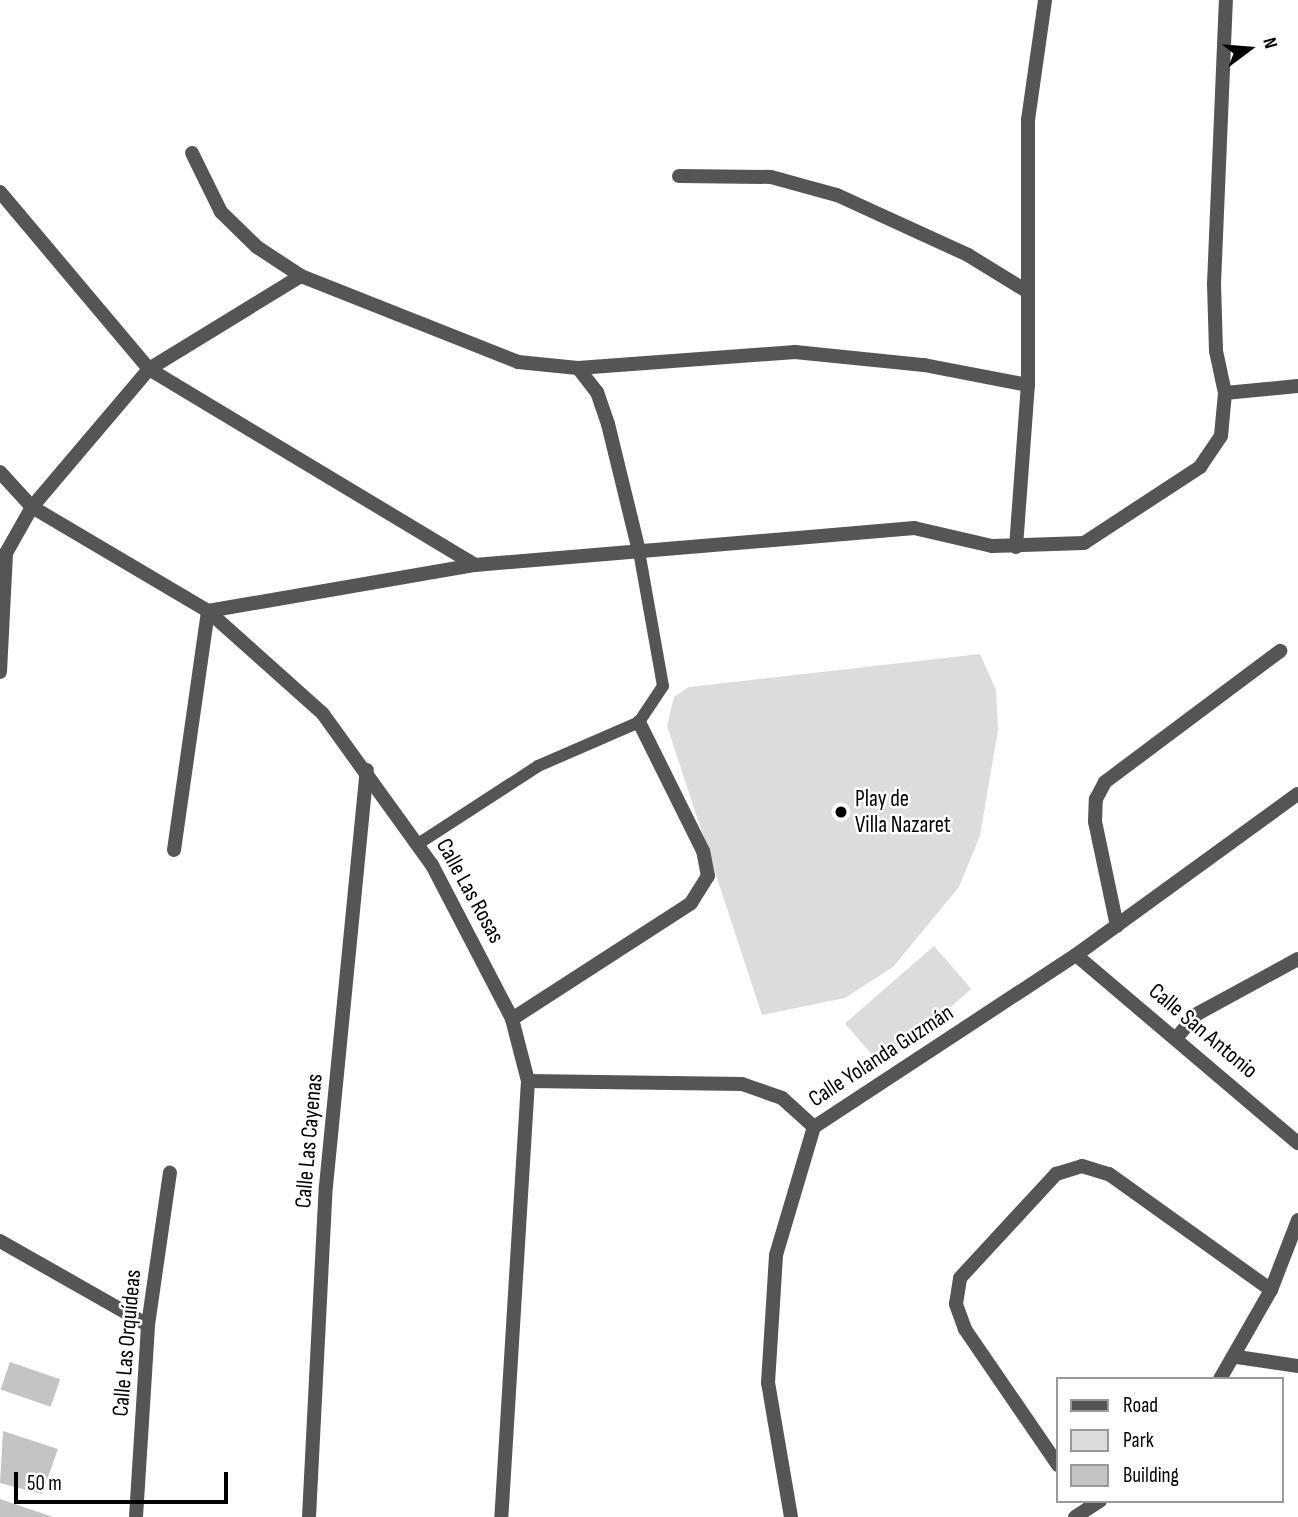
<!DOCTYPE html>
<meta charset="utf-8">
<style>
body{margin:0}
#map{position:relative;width:1298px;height:1517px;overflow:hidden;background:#fff;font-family:"Sofia Sans Condensed",sans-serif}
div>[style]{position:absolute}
.green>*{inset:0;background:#dcdcdc;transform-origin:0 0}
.building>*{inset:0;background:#c4c4c4;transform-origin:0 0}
.service>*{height:12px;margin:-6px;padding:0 6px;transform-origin:6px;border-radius:6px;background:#555}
.minor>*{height:14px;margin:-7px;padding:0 7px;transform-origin:7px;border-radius:7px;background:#555}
.dots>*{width:19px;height:19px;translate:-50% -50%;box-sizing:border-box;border:4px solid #fff;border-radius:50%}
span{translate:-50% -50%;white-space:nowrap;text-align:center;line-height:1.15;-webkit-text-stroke:5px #fff;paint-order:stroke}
.poi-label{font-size:23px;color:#000}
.left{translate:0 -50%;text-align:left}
.street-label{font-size:23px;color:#000}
.legend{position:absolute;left:1056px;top:1377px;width:228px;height:126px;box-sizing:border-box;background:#fff;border:2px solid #999;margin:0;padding:9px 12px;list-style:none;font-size:21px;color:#000}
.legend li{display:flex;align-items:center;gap:14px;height:35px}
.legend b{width:35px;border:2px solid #999}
.north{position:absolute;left:1214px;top:14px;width:70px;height:70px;-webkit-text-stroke:5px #fff;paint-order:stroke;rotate:74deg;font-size:19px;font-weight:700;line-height:28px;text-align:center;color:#000}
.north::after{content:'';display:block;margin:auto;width:24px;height:32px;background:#000;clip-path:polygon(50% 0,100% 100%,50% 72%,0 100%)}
.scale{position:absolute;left:14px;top:1472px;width:214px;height:32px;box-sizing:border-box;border:4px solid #000;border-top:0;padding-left:9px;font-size:21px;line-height:24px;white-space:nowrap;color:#000;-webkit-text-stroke:5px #fff;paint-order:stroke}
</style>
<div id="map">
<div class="green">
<div style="clip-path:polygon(980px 654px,996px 690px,998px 730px,980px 836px,959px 887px,893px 967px,845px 998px,762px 1015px,667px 726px,674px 697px,689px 687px)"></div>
<div style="left:934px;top:946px;width:57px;height:118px;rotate:49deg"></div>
</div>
<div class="building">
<div style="left:10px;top:1362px;width:53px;height:29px;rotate:19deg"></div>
<div style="clip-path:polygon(3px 1431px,58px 1449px,42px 1494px,0 1483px)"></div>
<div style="clip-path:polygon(0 1499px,53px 1517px,0 1517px)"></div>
</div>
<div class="service">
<div style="left:418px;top:844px;width:143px;rotate:-33deg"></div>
<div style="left:538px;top:766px;width:110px;rotate:-23.5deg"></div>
<div style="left:639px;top:722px;width:43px;rotate:-56.3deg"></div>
<div style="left:663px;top:686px;width:137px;rotate:-100.1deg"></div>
</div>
<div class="minor">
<div style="left:192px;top:153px;width:66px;rotate:63.8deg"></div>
<div style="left:221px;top:212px;width:50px;rotate:44.2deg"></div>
<div style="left:257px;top:247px;width:53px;rotate:33.4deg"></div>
<div style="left:301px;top:276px;width:233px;rotate:21.6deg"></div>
<div style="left:518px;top:362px;width:60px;rotate:5.7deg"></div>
<div style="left:578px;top:368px;width:31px;rotate:52deg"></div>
<div style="left:597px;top:392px;width:34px;rotate:71deg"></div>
<div style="left:608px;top:424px;width:131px;rotate:76.3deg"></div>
<div style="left:679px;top:176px;width:92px;rotate:0.6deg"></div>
<div style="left:771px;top:177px;width:68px;rotate:15.3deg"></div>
<div style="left:837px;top:195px;width:144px;rotate:24.6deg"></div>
<div style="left:968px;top:255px;width:67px;rotate:31.6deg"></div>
<div style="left:0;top:192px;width:231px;rotate:49.9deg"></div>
<div style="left:149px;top:369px;width:380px;rotate:31deg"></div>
<div style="left:578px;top:368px;width:218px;rotate:-4.2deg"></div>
<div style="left:795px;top:352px;width:130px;rotate:5.8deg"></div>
<div style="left:924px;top:365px;width:106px;rotate:10.9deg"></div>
<div style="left:1225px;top:393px;width:73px;rotate:-5.5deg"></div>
<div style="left:0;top:472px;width:47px;rotate:47.6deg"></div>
<div style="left:32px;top:507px;width:204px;rotate:30.6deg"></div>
<div style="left:208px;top:611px;width:154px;rotate:41.8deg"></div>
<div style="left:323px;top:714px;width:186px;rotate:54.2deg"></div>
<div style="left:432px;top:865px;width:174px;rotate:62.5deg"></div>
<div style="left:512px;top:1019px;width:64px;rotate:75.5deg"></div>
<div style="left:528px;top:1081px;width:437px;rotate:93.5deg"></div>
<div style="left:1016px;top:547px;width:162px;rotate:-85.8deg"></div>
<div style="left:1028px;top:385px;width:265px;rotate:-90deg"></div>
<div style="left:1028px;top:120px;width:121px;rotate:-81.9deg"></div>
<div style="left:0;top:672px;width:119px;rotate:-87.1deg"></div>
<div style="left:6px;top:553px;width:53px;rotate:-60.5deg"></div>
<div style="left:32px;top:507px;width:181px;rotate:-49.7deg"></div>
<div style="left:149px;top:369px;width:178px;rotate:-31.5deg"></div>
<div style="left:174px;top:850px;width:241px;rotate:-81.9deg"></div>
<div style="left:208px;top:611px;width:271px;rotate:-9.8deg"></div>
<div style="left:475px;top:565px;width:441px;rotate:-4.8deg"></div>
<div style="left:914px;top:528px;width:80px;rotate:13deg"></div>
<div style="left:992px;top:546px;width:92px;rotate:-1.9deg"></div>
<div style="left:1084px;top:543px;width:139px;rotate:-33.2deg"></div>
<div style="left:1200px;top:467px;width:37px;rotate:-56deg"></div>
<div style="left:1221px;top:436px;width:43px;rotate:-84.7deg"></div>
<div style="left:1225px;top:393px;width:43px;rotate:-102.1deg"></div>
<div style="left:1216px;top:351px;width:67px;rotate:-91.7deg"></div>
<div style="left:1214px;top:284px;width:284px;rotate:-87.6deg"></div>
<div style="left:1117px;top:926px;width:106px;rotate:-101.9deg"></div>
<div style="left:1095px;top:822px;width:23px;rotate:-88deg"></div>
<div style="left:1096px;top:799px;width:19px;rotate:-62deg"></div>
<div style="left:1105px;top:782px;width:219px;rotate:-36.8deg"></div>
<div style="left:1076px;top:955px;width:291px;rotate:40.3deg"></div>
<div style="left:512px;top:1019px;width:213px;rotate:-32.9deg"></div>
<div style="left:691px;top:903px;width:32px;rotate:-58deg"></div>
<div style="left:708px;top:876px;width:25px;rotate:-101deg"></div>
<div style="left:703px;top:851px;width:144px;rotate:-116.4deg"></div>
<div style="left:1177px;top:1037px;width:30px;rotate:-49deg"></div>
<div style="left:1197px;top:1014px;width:115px;rotate:-28.6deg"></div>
<div style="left:528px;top:1081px;width:214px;rotate:0.8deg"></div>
<div style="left:742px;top:1084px;width:42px;rotate:19.3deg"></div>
<div style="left:782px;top:1098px;width:43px;rotate:42.2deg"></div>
<div style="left:0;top:1241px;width:170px;rotate:29.6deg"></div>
<div style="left:1237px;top:1357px;width:62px;rotate:8.4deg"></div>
<div style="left:1220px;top:1379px;width:103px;rotate:-60.2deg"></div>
<div style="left:1271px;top:1290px;width:75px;rotate:-68.9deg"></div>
<div style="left:1058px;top:1465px;width:165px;rotate:-124.4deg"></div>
<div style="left:965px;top:1329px;width:27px;rotate:-110deg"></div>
<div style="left:956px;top:1304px;width:26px;rotate:-81deg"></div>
<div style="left:960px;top:1278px;width:142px;rotate:-47.3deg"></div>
<div style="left:1056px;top:1174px;width:27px;rotate:-17deg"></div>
<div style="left:1082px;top:1166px;width:28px;rotate:17deg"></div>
<div style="left:1109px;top:1174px;width:199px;rotate:35.6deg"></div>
<div style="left:136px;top:1517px;width:192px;rotate:-86.4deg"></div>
<div style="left:148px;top:1325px;width:154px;rotate:-81.8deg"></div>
<div style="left:309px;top:1517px;width:331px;rotate:-87.1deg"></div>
<div style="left:326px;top:1186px;width:418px;rotate:-84.4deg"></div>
<div style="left:791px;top:1517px;width:136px;rotate:-99.7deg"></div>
<div style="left:768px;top:1383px;width:128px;rotate:-86.4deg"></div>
<div style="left:776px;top:1255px;width:134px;rotate:-73.5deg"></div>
<div style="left:814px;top:1127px;width:313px;rotate:-33.3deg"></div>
<div style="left:1076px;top:955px;width:274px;rotate:-36deg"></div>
<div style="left:1075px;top:1517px;width:30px;rotate:-33deg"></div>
</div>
<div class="dots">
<div style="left:841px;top:812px;background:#000"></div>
</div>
<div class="poi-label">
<span class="left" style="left:855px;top:812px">Play de<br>Villa Nazaret</span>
</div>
<div class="street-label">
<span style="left:470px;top:891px;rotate:61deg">Calle Las Rosas</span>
<span style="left:1203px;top:1031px;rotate:40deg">Calle San Antonio</span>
<span style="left:881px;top:1056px;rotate:-33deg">Calle Yolanda Guzmán</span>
<span style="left:309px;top:1141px;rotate:-85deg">Calle Las Cayenas</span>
<span style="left:127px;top:1343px;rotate:-85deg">Calle Las Orquídeas</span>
</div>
<ul class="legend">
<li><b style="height:9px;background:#555"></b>Road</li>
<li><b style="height:19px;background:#dcdcdc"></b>Park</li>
<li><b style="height:19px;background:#c4c4c4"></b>Building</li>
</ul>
<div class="north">N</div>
<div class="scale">50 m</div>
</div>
